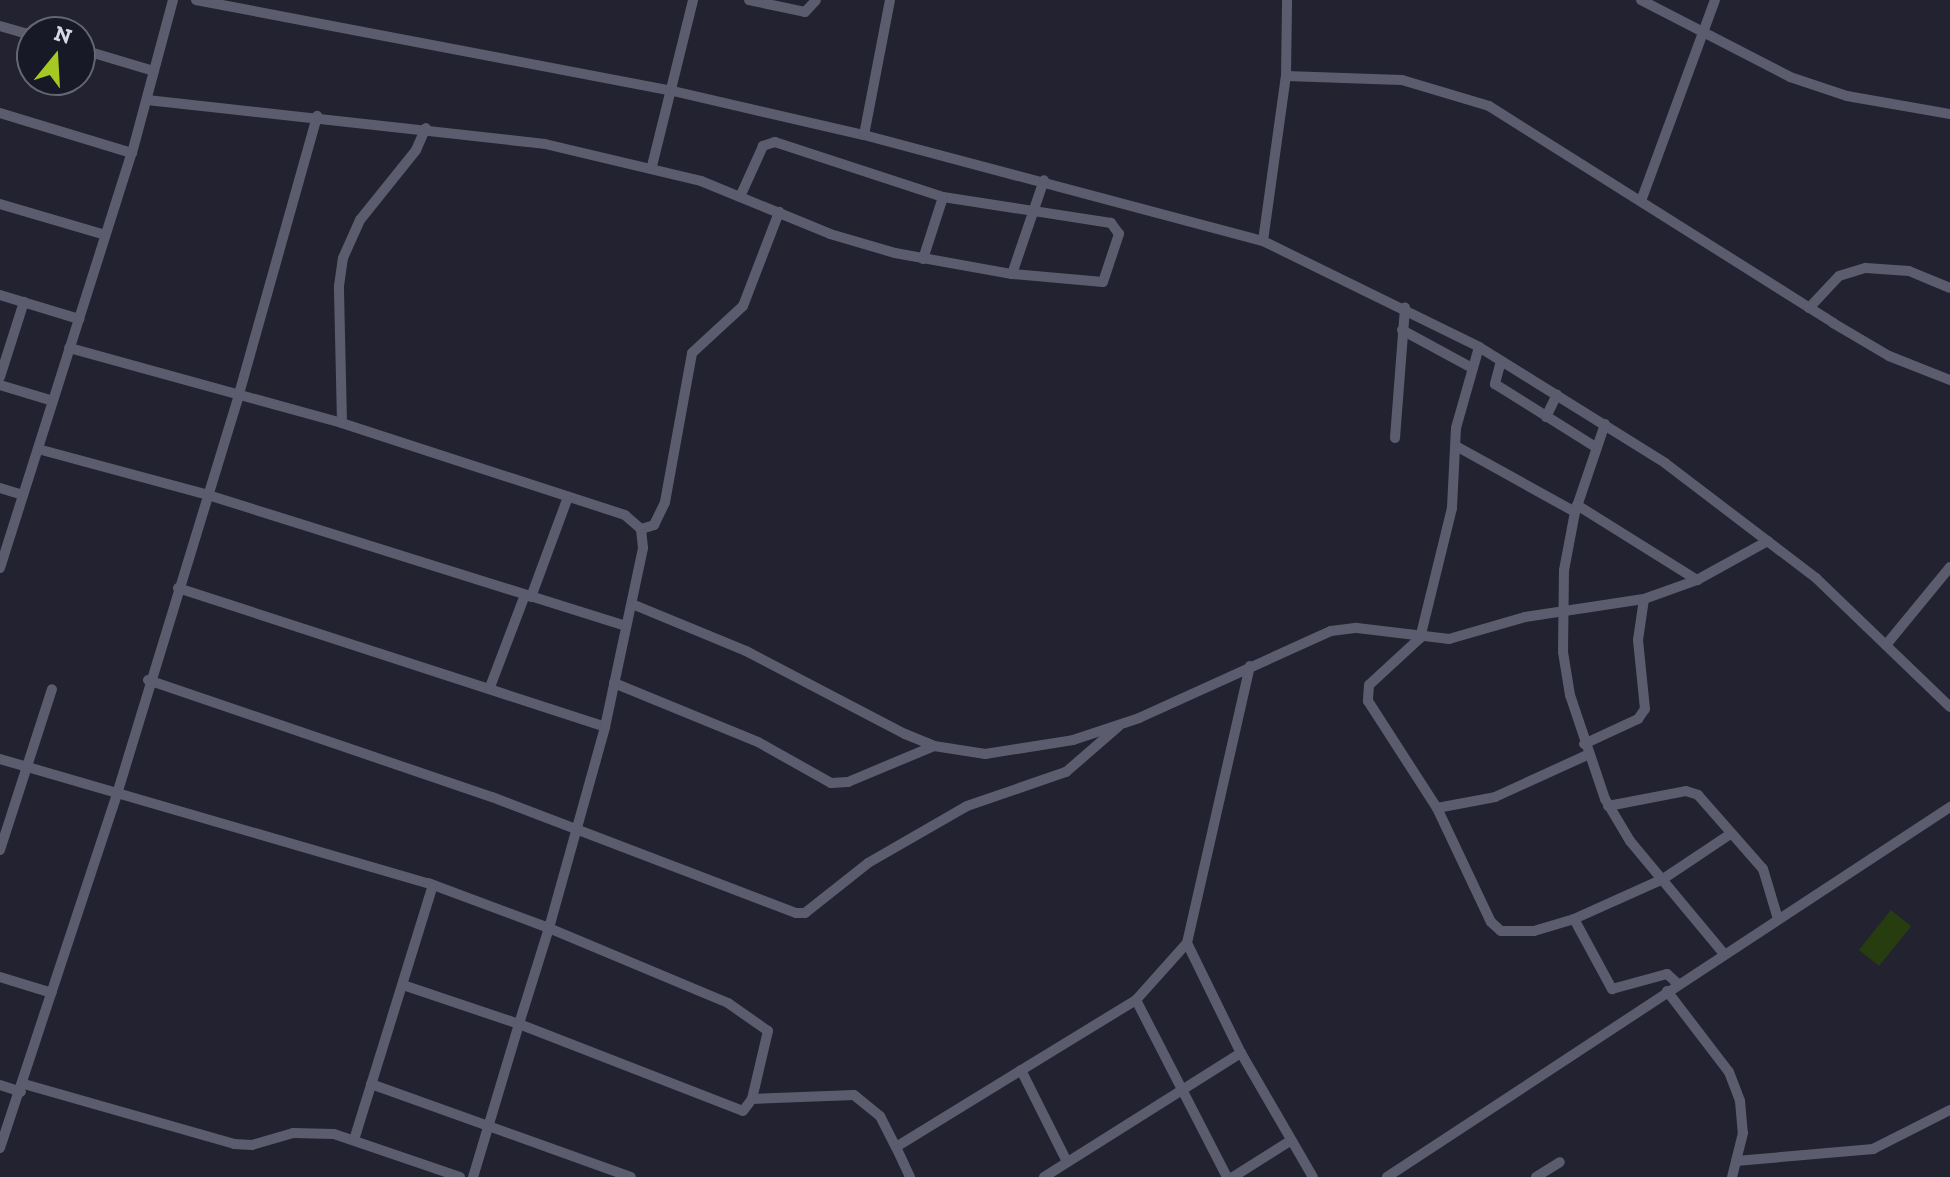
<!DOCTYPE html>
<style>
body{margin:0}
#map{position:relative;width:1950px;height:1177px;overflow:hidden;background:#222231;font-family:"Zilla Slab",serif}
div>[style]{position:absolute}
.green>*{inset:0;background:#273c0f;transform-origin:0 0}
.minor>*{height:10px;margin:-5px;padding:0 5px;transform-origin:5px;border-radius:5px;background:#5b5c6d}
span{translate:-50% -50%;white-space:nowrap;text-align:center;line-height:1.15;-webkit-text-stroke:8px #181927;paint-order:stroke}
.north{position:absolute;left:16px;top:16px;width:80px;height:80px;box-sizing:border-box;background:#181927;border:2px solid #656672;border-radius:50%;rotate:18deg;font-size:22px;font-weight:700;line-height:32px;text-align:center;color:#d8d9e3}
.north::after{content:'';display:block;margin:auto;width:28px;height:36px;background:#a5c822;clip-path:polygon(50% 0,100% 100%,50% 72%,0 100%)}
</style>
<div id="map">
<div class="green">
<div style="left:1891px;top:910px;width:26px;height:51px;rotate:39deg"></div>
</div>
<div class="minor">
<div style="left:196px;top:0;width:486px;rotate:10.8deg"></div>
<div style="left:673px;top:91px;width:196px;rotate:13deg"></div>
<div style="left:864px;top:135px;width:413px;rotate:14.9deg"></div>
<div style="left:1263px;top:241px;width:241px;rotate:26.1deg"></div>
<div style="left:1479px;top:347px;width:219px;rotate:31.9deg"></div>
<div style="left:1665px;top:463px;width:190px;rotate:37.3deg"></div>
<div style="left:1816px;top:578px;width:186px;rotate:43.9deg"></div>
<div style="left:749px;top:0;width:57px;rotate:12.1deg"></div>
<div style="left:805px;top:12px;width:16px;rotate:-47deg"></div>
<div style="left:1641px;top:0;width:168px;rotate:27.3deg"></div>
<div style="left:1790px;top:77px;width:60px;rotate:18.4deg"></div>
<div style="left:1847px;top:96px;width:105px;rotate:9.9deg"></div>
<div style="left:0;top:26px;width:33px;rotate:16deg"></div>
<div style="left:80px;top:49px;width:77px;rotate:16.6deg"></div>
<div style="left:1286px;top:76px;width:116px;rotate:2deg"></div>
<div style="left:1402px;top:80px;width:91px;rotate:16.6deg"></div>
<div style="left:1489px;top:106px;width:407px;rotate:32.2deg"></div>
<div style="left:1833px;top:323px;width:65px;rotate:30.5deg"></div>
<div style="left:1889px;top:356px;width:66px;rotate:21.5deg"></div>
<div style="left:147px;top:100px;width:400px;rotate:6.3deg"></div>
<div style="left:545px;top:144px;width:160px;rotate:13.3deg"></div>
<div style="left:701px;top:181px;width:139px;rotate:22.3deg"></div>
<div style="left:830px;top:234px;width:68px;rotate:16.3deg"></div>
<div style="left:895px;top:253px;width:119px;rotate:10.2deg"></div>
<div style="left:1012px;top:274px;width:91px;rotate:5deg"></div>
<div style="left:1103px;top:282px;width:51px;rotate:-71.6deg"></div>
<div style="left:1119px;top:234px;width:14px;rotate:-126deg"></div>
<div style="left:1111px;top:223px;width:170px;rotate:-171.2deg"></div>
<div style="left:943px;top:197px;width:177px;rotate:-161.9deg"></div>
<div style="left:775px;top:142px;width:13px;rotate:162deg"></div>
<div style="left:763px;top:146px;width:56px;rotate:114.3deg"></div>
<div style="left:0;top:113px;width:138px;rotate:16.9deg"></div>
<div style="left:864px;top:135px;width:137px;rotate:-79.1deg"></div>
<div style="left:652px;top:166px;width:171px;rotate:-76.1deg"></div>
<div style="left:1641px;top:201px;width:214px;rotate:-69.8deg"></div>
<div style="left:0;top:204px;width:109px;rotate:16.4deg"></div>
<div style="left:1263px;top:241px;width:167px;rotate:-82.1deg"></div>
<div style="left:1286px;top:76px;width:76px;rotate:-89.2deg"></div>
<div style="left:923px;top:259px;width:65px;rotate:-72.1deg"></div>
<div style="left:1012px;top:274px;width:99px;rotate:-71.2deg"></div>
<div style="left:0;top:295px;width:83px;rotate:16.9deg"></div>
<div style="left:1809px;top:308px;width:44px;rotate:-46.8deg"></div>
<div style="left:1839px;top:276px;width:28px;rotate:-17deg"></div>
<div style="left:1866px;top:268px;width:43px;rotate:4deg"></div>
<div style="left:1909px;top:271px;width:44px;rotate:22.5deg"></div>
<div style="left:1402px;top:330px;width:80px;rotate:28.5deg"></div>
<div style="left:1479px;top:347px;width:84px;rotate:105.9deg"></div>
<div style="left:1456px;top:428px;width:80px;rotate:92.9deg"></div>
<div style="left:1452px;top:508px;width:134px;rotate:103.8deg"></div>
<div style="left:1420px;top:638px;width:69px;rotate:137.3deg"></div>
<div style="left:1369px;top:685px;width:16px;rotate:94deg"></div>
<div style="left:1368px;top:701px;width:127px;rotate:57.2deg"></div>
<div style="left:1437px;top:808px;width:126px;rotate:64.7deg"></div>
<div style="left:1491px;top:922px;width:13px;rotate:42deg"></div>
<div style="left:1501px;top:931px;width:33px"></div>
<div style="left:1534px;top:931px;width:42px;rotate:-16.7deg"></div>
<div style="left:1574px;top:919px;width:98px;rotate:-24.2deg"></div>
<div style="left:1663px;top:879px;width:79px;rotate:-33.7deg"></div>
<div style="left:1501px;top:361px;width:24px;rotate:105deg"></div>
<div style="left:1495px;top:384px;width:120px;rotate:32.1deg"></div>
<div style="left:0;top:377px;width:79px;rotate:-72.3deg"></div>
<div style="left:0;top:385px;width:55px;rotate:16.8deg"></div>
<div style="left:1546px;top:417px;width:25px;rotate:-64deg"></div>
<div style="left:342px;top:423px;width:137px;rotate:-91.3deg"></div>
<div style="left:339px;top:286px;width:28px;rotate:-82deg"></div>
<div style="left:343px;top:258px;width:42px;rotate:-65.9deg"></div>
<div style="left:360px;top:220px;width:90px;rotate:-51.3deg"></div>
<div style="left:416px;top:150px;width:24px;rotate:-66deg"></div>
<div style="left:1605px;top:424px;width:93px;rotate:108.8deg"></div>
<div style="left:1575px;top:512px;width:59px;rotate:100.7deg"></div>
<div style="left:1564px;top:570px;width:82px;rotate:90.7deg"></div>
<div style="left:1563px;top:652px;width:44px;rotate:80.8deg"></div>
<div style="left:1570px;top:695px;width:110px;rotate:71.4deg"></div>
<div style="left:1605px;top:799px;width:49px;rotate:59.2deg"></div>
<div style="left:1630px;top:841px;width:148px;rotate:50.2deg"></div>
<div style="left:1395px;top:438px;width:131px;rotate:-85.6deg"></div>
<div style="left:1456px;top:446px;width:136px;rotate:29deg"></div>
<div style="left:38px;top:449px;width:176px;rotate:15.1deg"></div>
<div style="left:208px;top:495px;width:438px;rotate:17.4deg"></div>
<div style="left:0;top:488px;width:24px;rotate:17deg"></div>
<div style="left:1577px;top:505px;width:142px;rotate:32deg"></div>
<div style="left:641px;top:529px;width:14px;rotate:-17deg"></div>
<div style="left:654px;top:525px;width:25px;rotate:-64deg"></div>
<div style="left:665px;top:502px;width:151px;rotate:-79.7deg"></div>
<div style="left:692px;top:353px;width:69px;rotate:-42.7deg"></div>
<div style="left:743px;top:306px;width:101px;rotate:-69deg"></div>
<div style="left:0;top:568px;width:435px;rotate:-72.4deg"></div>
<div style="left:132px;top:153px;width:158px;rotate:-75deg"></div>
<div style="left:178px;top:588px;width:449px;rotate:18deg"></div>
<div style="left:531px;top:597px;width:107px;rotate:-69.7deg"></div>
<div style="left:632px;top:604px;width:123px;rotate:22.4deg"></div>
<div style="left:746px;top:651px;width:179px;rotate:27.6deg"></div>
<div style="left:905px;top:734px;width:31px;rotate:22deg"></div>
<div style="left:934px;top:746px;width:52px;rotate:8.9deg"></div>
<div style="left:985px;top:754px;width:89px;rotate:-9deg"></div>
<div style="left:1073px;top:740px;width:70px;rotate:-18.4deg"></div>
<div style="left:1139px;top:718px;width:211px;rotate:-24.4deg"></div>
<div style="left:1331px;top:631px;width:26px;rotate:-7deg"></div>
<div style="left:1357px;top:628px;width:93px;rotate:6.8deg"></div>
<div style="left:1449px;top:639px;width:79px;rotate:-16.1deg"></div>
<div style="left:1525px;top:617px;width:120px;rotate:-8.6deg"></div>
<div style="left:1644px;top:599px;width:56px;rotate:-19.7deg"></div>
<div style="left:1697px;top:580px;width:81px;rotate:-28.8deg"></div>
<div style="left:1886px;top:645px;width:101px;rotate:-50.6deg"></div>
<div style="left:148px;top:680px;width:363px;rotate:18.8deg"></div>
<div style="left:492px;top:797px;width:325px;rotate:20.9deg"></div>
<div style="left:796px;top:913px;width:9px"></div>
<div style="left:805px;top:913px;width:80px;rotate:-38.4deg"></div>
<div style="left:868px;top:863px;width:114px;rotate:-29.9deg"></div>
<div style="left:967px;top:806px;width:105px;rotate:-19deg"></div>
<div style="left:1066px;top:772px;width:69px;rotate:-40.9deg"></div>
<div style="left:614px;top:683px;width:156px;rotate:22.3deg"></div>
<div style="left:758px;top:742px;width:84px;rotate:29.3deg"></div>
<div style="left:831px;top:783px;width:17px;rotate:-3deg"></div>
<div style="left:848px;top:782px;width:93px;rotate:-22.7deg"></div>
<div style="left:490px;top:687px;width:98px;rotate:-69.2deg"></div>
<div style="left:1584px;top:744px;width:60px;rotate:-24.8deg"></div>
<div style="left:1638px;top:719px;width:12px;rotate:-55deg"></div>
<div style="left:1645px;top:709px;width:69px;rotate:-95.8deg"></div>
<div style="left:1638px;top:640px;width:41px;rotate:-81.7deg"></div>
<div style="left:0;top:759px;width:446px;rotate:16.2deg"></div>
<div style="left:428px;top:883px;width:129px;rotate:20.4deg"></div>
<div style="left:549px;top:928px;width:209px;rotate:-74.4deg"></div>
<div style="left:605px;top:727px;width:183px;rotate:-78deg"></div>
<div style="left:643px;top:548px;width:19px;rotate:-96deg"></div>
<div style="left:641px;top:529px;width:21px;rotate:-139deg"></div>
<div style="left:625px;top:515px;width:298px;rotate:-162deg"></div>
<div style="left:342px;top:423px;width:283px;rotate:-164.6deg"></div>
<div style="left:1608px;top:806px;width:79px;rotate:-10.9deg"></div>
<div style="left:1686px;top:791px;width:13px;rotate:18deg"></div>
<div style="left:1698px;top:795px;width:98px;rotate:48.7deg"></div>
<div style="left:1763px;top:869px;width:52px;rotate:73.3deg"></div>
<div style="left:1437px;top:808px;width:59px;rotate:-10.7deg"></div>
<div style="left:1495px;top:797px;width:101px;rotate:-24.5deg"></div>
<div style="left:0;top:850px;width:169px;rotate:-72.1deg"></div>
<div style="left:1574px;top:919px;width:80px;rotate:61.5deg"></div>
<div style="left:1612px;top:989px;width:57px;rotate:-15.3deg"></div>
<div style="left:1667px;top:974px;width:15px;rotate:42deg"></div>
<div style="left:1187px;top:943px;width:123px;rotate:63.9deg"></div>
<div style="left:1241px;top:1053px;width:143px;rotate:59.9deg"></div>
<div style="left:0;top:977px;width:54px;rotate:17.1deg"></div>
<div style="left:403px;top:985px;width:122px;rotate:18.6deg"></div>
<div style="left:519px;top:1024px;width:240px;rotate:21.2deg"></div>
<div style="left:743px;top:1111px;width:15px;rotate:-53deg"></div>
<div style="left:752px;top:1099px;width:70px;rotate:-76.8deg"></div>
<div style="left:768px;top:1031px;width:49px;rotate:-145deg"></div>
<div style="left:728px;top:1003px;width:194px;rotate:-157.3deg"></div>
<div style="left:549px;top:928px;width:101px;rotate:107.4deg"></div>
<div style="left:519px;top:1024px;width:160px;rotate:106.7deg"></div>
<div style="left:1667px;top:991px;width:102px;rotate:52.6deg"></div>
<div style="left:1729px;top:1072px;width:31px;rotate:69deg"></div>
<div style="left:1740px;top:1101px;width:32px;rotate:85deg"></div>
<div style="left:1743px;top:1133px;width:45px;rotate:104deg"></div>
<div style="left:1021px;top:1070px;width:103px;rotate:63.4deg"></div>
<div style="left:24px;top:1084px;width:218px;rotate:15.9deg"></div>
<div style="left:234px;top:1144px;width:18px;rotate:3deg"></div>
<div style="left:252px;top:1145px;width:43px;rotate:-16.3deg"></div>
<div style="left:293px;top:1133px;width:41px;rotate:1.4deg"></div>
<div style="left:334px;top:1134px;width:133px;rotate:18.8deg"></div>
<div style="left:371px;top:1084px;width:276px;rotate:19.7deg"></div>
<div style="left:0;top:1085px;width:22px;rotate:18deg"></div>
<div style="left:752px;top:1099px;width:102px;rotate:-2.2deg"></div>
<div style="left:854px;top:1095px;width:33px;rotate:39deg"></div>
<div style="left:880px;top:1116px;width:35px;rotate:63deg"></div>
<div style="left:354px;top:1140px;width:267px;rotate:-72.8deg"></div>
<div style="left:0;top:1148px;width:373px;rotate:-71.7deg"></div>
<div style="left:117px;top:794px;width:418px;rotate:-73deg"></div>
<div style="left:239px;top:394px;width:289px;rotate:-74.3deg"></div>
<div style="left:1736px;top:1161px;width:138px;rotate:-5deg"></div>
<div style="left:1873px;top:1149px;width:86px;rotate:-26.9deg"></div>
<div style="left:910px;top:1177px;width:33px;rotate:-115deg"></div>
<div style="left:896px;top:1147px;width:281px;rotate:-31.5deg"></div>
<div style="left:1044px;top:1177px;width:233px;rotate:-32.2deg"></div>
<div style="left:1227px;top:1177px;width:199px;rotate:-117.2deg"></div>
<div style="left:1136px;top:1000px;width:76px;rotate:-48.2deg"></div>
<div style="left:1187px;top:943px;width:284px;rotate:-77.2deg"></div>
<div style="left:1233px;top:1177px;width:67px;rotate:-32.3deg"></div>
<div style="left:1387px;top:1177px;width:674px;rotate:-33.31deg"></div>
<div style="left:1536px;top:1177px;width:28px;rotate:-32deg"></div>
</div>
<div class="north">N</div>
</div>
